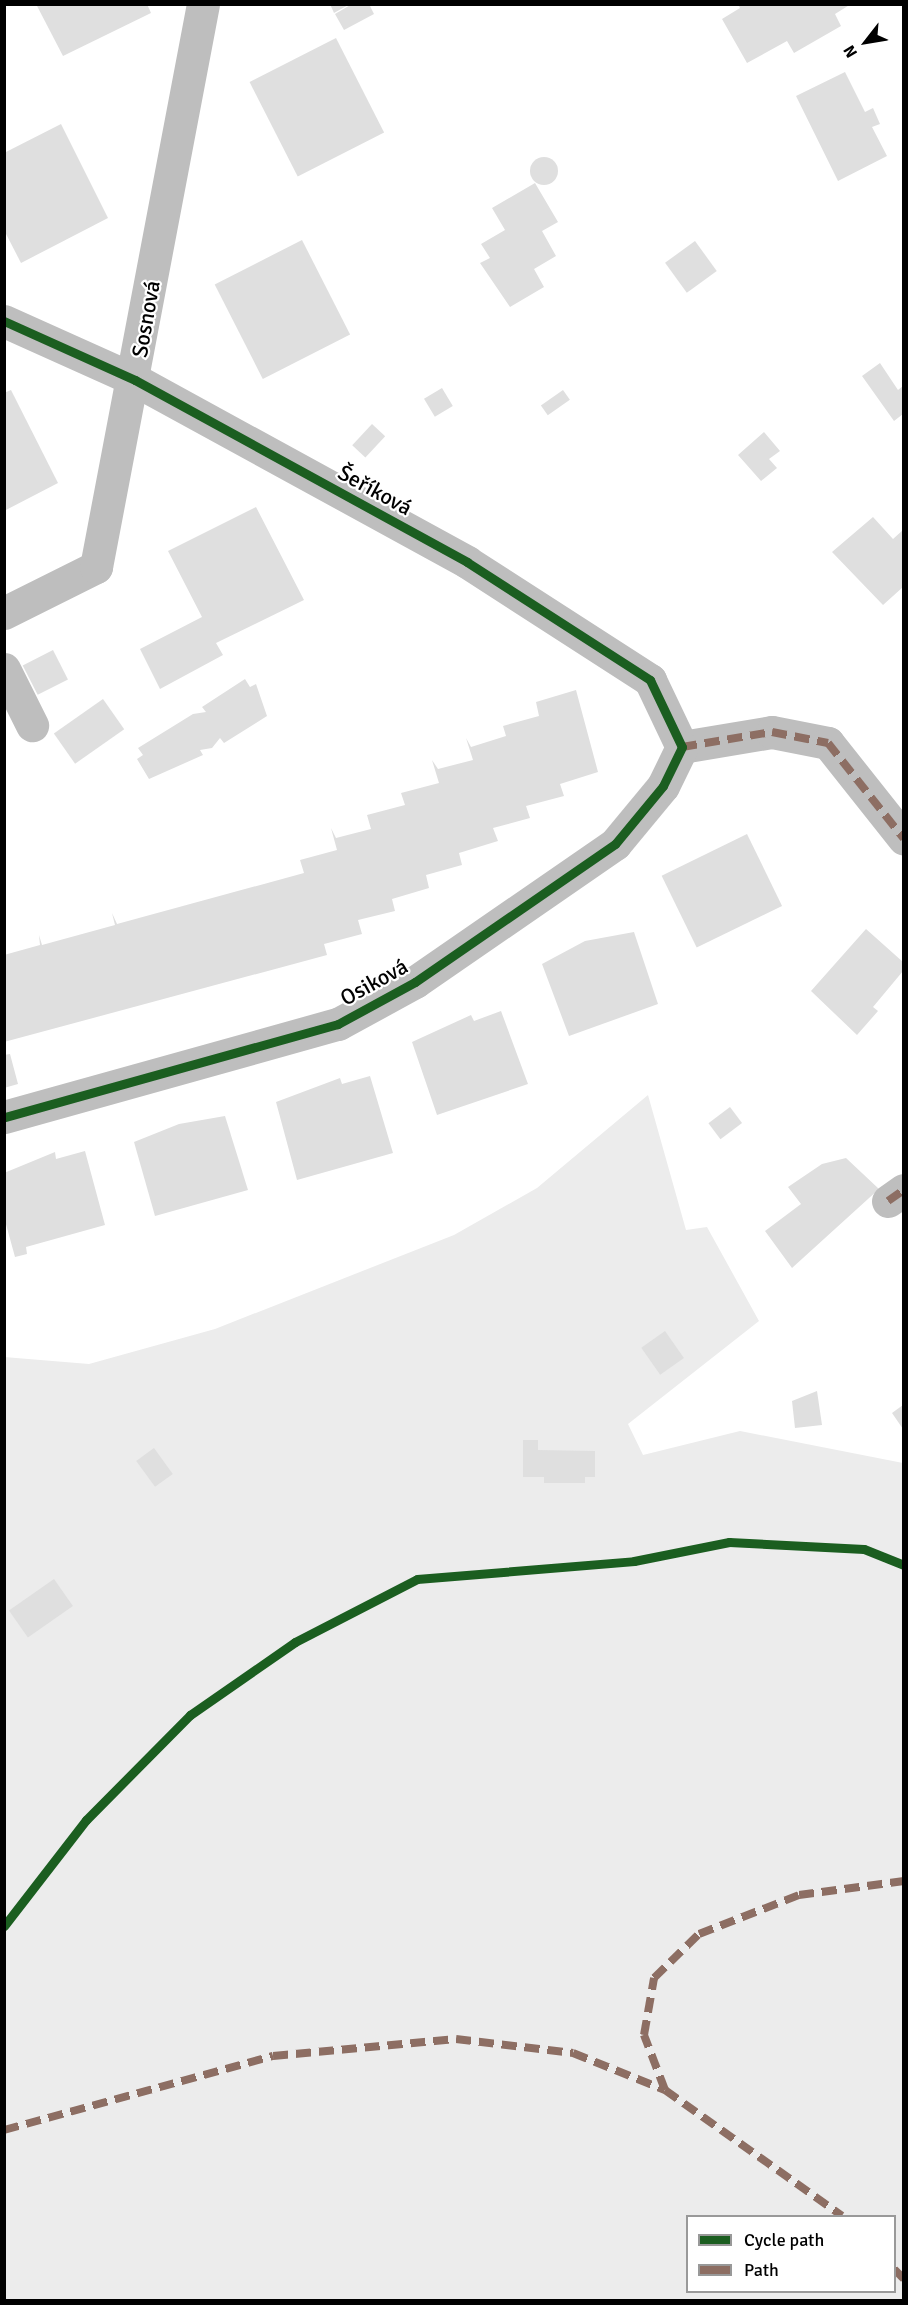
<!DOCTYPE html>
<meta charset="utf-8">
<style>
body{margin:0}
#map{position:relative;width:908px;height:2305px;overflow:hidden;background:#fff;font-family:Signika,sans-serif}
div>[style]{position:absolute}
.green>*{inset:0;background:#ececec}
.building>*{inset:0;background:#dfdfdf;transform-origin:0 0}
.round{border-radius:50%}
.minor>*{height:33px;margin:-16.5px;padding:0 16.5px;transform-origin:16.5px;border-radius:16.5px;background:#bebebe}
.quiet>*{height:8px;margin-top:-4px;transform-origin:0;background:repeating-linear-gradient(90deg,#8d6e63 0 15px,transparent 0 23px)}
.cycleway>*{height:9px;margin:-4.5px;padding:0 4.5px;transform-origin:4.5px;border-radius:4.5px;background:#1b5e20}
span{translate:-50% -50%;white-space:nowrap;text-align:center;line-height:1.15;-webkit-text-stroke:4.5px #fff;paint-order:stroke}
.street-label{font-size:22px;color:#000}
.frame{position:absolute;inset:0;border:6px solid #000;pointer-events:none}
.legend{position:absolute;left:686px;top:2215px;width:210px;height:78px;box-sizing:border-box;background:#fff;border:2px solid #999;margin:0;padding:8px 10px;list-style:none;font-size:18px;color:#000}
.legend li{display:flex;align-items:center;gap:12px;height:30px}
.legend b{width:30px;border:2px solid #999}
.north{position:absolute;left:836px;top:12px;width:60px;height:60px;-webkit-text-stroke:4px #fff;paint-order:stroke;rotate:239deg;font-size:16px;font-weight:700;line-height:24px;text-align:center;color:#000}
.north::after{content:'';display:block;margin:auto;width:21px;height:27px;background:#000;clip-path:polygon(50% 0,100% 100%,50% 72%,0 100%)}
</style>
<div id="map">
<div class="green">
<div style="clip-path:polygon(evenodd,648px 1095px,686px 1230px,707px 1227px,759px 1321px,628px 1424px,643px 1455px,740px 1431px,903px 1463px,903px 2300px,5px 2300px,4px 1357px,89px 1364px,215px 1329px,454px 1235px,537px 1188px,648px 1095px,688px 2216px,894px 2216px,894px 2292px,688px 2292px,688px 2216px)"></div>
</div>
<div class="building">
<div style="clip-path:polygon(36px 4px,147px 4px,151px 13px,63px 56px)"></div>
<div style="clip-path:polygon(330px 4px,350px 4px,334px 13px)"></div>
<div style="clip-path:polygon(352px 4px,369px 4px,374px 14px,344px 30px,335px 14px)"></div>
<div style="clip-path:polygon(738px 4px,851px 4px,835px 14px,841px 26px,794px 53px,787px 41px,747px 63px,722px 19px,740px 8px)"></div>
<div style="left:336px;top:38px;width:106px;height:97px;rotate:63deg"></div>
<div style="clip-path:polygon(845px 72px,865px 112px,873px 108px,880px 124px,872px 127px,887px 156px,838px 181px,796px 96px)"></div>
<div style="clip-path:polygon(61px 124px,108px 218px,21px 263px,4px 230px,4px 153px)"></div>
<div class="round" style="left:530px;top:157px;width:28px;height:28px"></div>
<div style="clip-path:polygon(535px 183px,558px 222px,542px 231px,556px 256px,534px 269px,544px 287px,510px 307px,480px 263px,490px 258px,481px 244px,505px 230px,492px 208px)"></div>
<div style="left:302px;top:240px;width:106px;height:98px;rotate:63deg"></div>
<div style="left:695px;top:241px;width:37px;height:37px;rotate:54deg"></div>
<div style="clip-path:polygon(880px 363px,898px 390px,903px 386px,903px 414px,894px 421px,862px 376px)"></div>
<div style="left:442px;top:388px;width:21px;height:21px;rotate:59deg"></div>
<div style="clip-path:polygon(11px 390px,58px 483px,4px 511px,4px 393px)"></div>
<div style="left:563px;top:390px;width:12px;height:27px;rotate:55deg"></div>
<div style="left:372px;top:424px;width:18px;height:29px;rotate:43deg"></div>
<div style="clip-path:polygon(764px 432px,780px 451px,769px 459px,777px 468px,761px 481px,738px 455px)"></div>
<div style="clip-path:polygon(256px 507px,304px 600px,216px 643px,223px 655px,160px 689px,140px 649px,202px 617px,168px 551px)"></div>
<div style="clip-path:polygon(873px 517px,893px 539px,903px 530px,903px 587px,883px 605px,832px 552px)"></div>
<div style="left:53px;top:650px;width:33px;height:34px;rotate:63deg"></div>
<div style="clip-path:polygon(245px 679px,250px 687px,256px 684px,267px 716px,224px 743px,220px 738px,212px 748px,200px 750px,203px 755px,149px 779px,137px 759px,143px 755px,138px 748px,193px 714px,206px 712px,202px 707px)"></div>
<div style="clip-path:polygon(576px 690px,598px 772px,560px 784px,564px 796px,526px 806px,530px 818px,493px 828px,498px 841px,459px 853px,462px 865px,426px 875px,429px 888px,392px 899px,395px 911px,358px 920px,362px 934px,324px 944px,327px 955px,4px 1042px,4px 955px,40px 945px,39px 935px,42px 945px,115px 925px,112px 913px,117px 924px,304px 873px,300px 860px,337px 850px,331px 828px,336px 838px,371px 829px,367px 815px,405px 805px,401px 793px,439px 783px,432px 760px,438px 769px,473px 760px,466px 738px,471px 747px,506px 736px,503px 726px,539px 716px,536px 702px)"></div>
<div style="left:103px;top:699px;width:37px;height:60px;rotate:55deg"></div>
<div style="left:747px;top:834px;width:80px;height:95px;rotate:64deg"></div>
<div style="clip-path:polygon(866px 929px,903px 962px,903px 971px,873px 1007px,878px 1011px,857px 1035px,811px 991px)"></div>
<div style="clip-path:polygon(634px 932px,658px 1004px,569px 1036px,542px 964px,585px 941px)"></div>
<div style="clip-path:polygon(501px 1011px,528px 1084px,437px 1115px,412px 1042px,471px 1015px,474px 1021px)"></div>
<div style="clip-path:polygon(10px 1054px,18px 1084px,4px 1088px,4px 1055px)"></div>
<div style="clip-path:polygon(370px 1076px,393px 1153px,297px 1180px,276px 1102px,340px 1078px,342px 1084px)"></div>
<div style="left:730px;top:1107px;width:20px;height:27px;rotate:53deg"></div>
<div style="clip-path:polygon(225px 1116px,248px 1190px,155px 1216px,134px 1142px,179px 1124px)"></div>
<div style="clip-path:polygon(85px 1151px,105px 1225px,26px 1247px,27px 1254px,15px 1257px,4px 1217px,4px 1173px,55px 1152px,56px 1159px)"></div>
<div style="clip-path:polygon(846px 1158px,879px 1189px,792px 1268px,765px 1231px,801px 1204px,788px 1187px,822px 1164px)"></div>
<div style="left:665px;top:1331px;width:33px;height:29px;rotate:55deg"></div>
<div style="clip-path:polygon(817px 1391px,822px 1425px,795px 1428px,792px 1401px)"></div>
<div style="clip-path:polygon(903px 1405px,903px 1429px,892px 1413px)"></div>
<div style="clip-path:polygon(523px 1440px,538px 1440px,538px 1450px,595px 1451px,595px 1477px,585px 1477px,585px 1483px,544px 1483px,544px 1477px,523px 1477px)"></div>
<div style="left:154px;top:1448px;width:32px;height:22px;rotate:54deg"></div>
<div style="left:54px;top:1579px;width:33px;height:55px;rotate:55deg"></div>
</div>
<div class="minor">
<div style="left:4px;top:321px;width:144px;rotate:24.2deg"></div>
<div style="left:135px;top:380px;width:379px;rotate:28.7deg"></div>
<div style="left:467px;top:562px;width:218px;rotate:32.8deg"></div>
<div style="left:650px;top:680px;width:74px;rotate:64.5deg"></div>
<div style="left:4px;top:613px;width:103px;rotate:-26.6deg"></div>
<div style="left:96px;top:567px;width:573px;rotate:-79.24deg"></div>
<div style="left:4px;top:669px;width:63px;rotate:63.4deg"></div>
<div style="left:682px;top:747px;width:91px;rotate:-9.5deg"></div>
<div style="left:772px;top:732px;width:57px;rotate:11.1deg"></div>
<div style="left:828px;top:743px;width:122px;rotate:51.6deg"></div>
<div style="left:4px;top:1117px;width:347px;rotate:-15.6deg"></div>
<div style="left:338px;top:1024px;width:88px;rotate:-28.6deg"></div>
<div style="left:415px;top:982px;width:243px;rotate:-34.6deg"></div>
<div style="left:615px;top:844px;width:75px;rotate:-50.4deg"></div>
<div style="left:663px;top:786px;width:43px;rotate:-64deg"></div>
<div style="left:888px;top:1201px;width:19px;rotate:-35deg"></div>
</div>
<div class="quiet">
<div style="left:682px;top:747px;width:91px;rotate:-9.5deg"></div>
<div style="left:772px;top:732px;width:57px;rotate:11.1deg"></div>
<div style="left:828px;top:743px;width:122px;rotate:51.6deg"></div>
<div style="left:888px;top:1201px;width:19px;rotate:-35deg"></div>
<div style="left:665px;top:2090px;width:59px;rotate:-110.9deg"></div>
<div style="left:644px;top:2035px;width:58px;rotate:-80deg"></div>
<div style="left:654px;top:1978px;width:63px;rotate:-44.4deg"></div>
<div style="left:699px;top:1934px;width:107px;rotate:-21.3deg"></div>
<div style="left:799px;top:1895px;width:106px;rotate:-7.6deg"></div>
<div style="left:4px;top:2130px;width:279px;rotate:-15.4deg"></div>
<div style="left:273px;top:2056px;width:184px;rotate:-5.3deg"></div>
<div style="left:456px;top:2039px;width:118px;rotate:6.8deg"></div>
<div style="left:573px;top:2053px;width:99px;rotate:21.9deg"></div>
<div style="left:665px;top:2090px;width:217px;rotate:35.4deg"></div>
<div style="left:894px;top:2269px;width:14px;rotate:45deg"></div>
</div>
<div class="cycleway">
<div style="left:4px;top:321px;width:144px;rotate:24.2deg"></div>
<div style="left:135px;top:380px;width:379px;rotate:28.7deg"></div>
<div style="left:467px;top:562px;width:218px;rotate:32.8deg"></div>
<div style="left:650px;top:680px;width:74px;rotate:64.5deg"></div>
<div style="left:682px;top:747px;width:43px;rotate:116deg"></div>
<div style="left:663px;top:786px;width:75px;rotate:129.6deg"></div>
<div style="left:615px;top:844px;width:243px;rotate:145.4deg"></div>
<div style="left:415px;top:982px;width:88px;rotate:151.4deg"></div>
<div style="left:338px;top:1024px;width:347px;rotate:164.4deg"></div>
<div style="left:4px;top:1926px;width:134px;rotate:-52.3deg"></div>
<div style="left:86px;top:1820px;width:148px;rotate:-45.3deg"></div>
<div style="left:190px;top:1715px;width:128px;rotate:-34.8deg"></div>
<div style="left:295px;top:1642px;width:137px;rotate:-27.3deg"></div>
<div style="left:417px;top:1579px;width:218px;rotate:-4.7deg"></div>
<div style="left:634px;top:1561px;width:97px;rotate:-11.3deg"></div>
<div style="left:729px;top:1542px;width:135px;rotate:3deg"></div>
<div style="left:864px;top:1549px;width:43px;rotate:21.8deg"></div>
</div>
<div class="street-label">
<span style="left:146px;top:319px;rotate:-80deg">Sosnová</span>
<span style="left:375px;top:490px;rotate:29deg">Šeříková</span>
<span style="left:374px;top:982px;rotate:-29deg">Osiková</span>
</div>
<div class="frame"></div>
<ul class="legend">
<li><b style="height:8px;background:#1b5e20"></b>Cycle path</li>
<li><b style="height:8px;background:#8d6e63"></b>Path</li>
</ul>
<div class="north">N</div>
</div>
